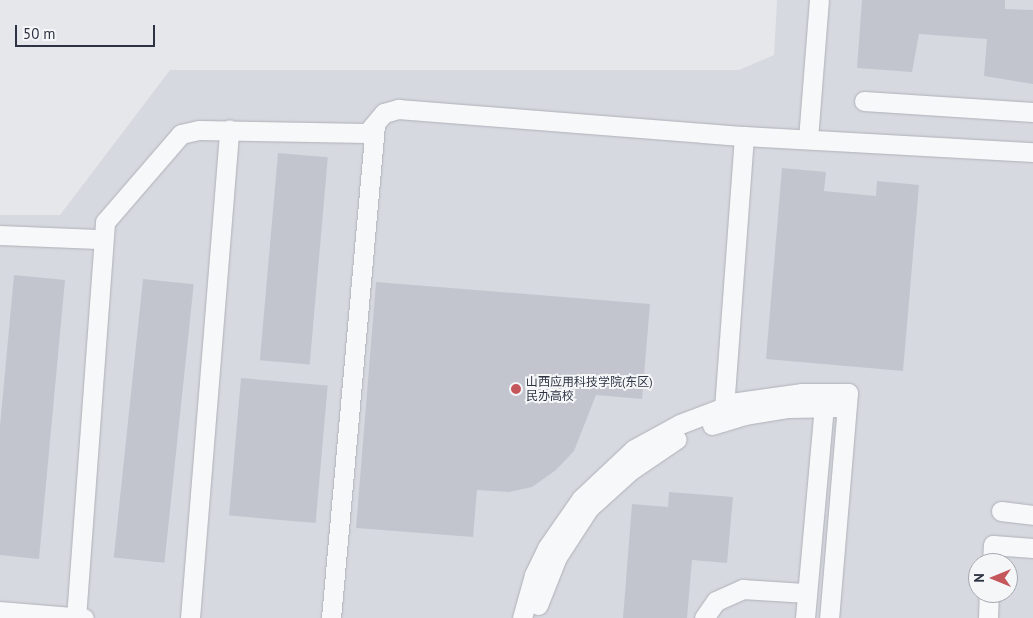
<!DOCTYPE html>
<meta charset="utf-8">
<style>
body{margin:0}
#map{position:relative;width:1033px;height:618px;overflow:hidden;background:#e5e7eb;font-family:"PT Sans","Noto Sans SC",sans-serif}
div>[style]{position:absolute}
.built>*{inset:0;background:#d7d9e0}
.building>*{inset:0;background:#c2c5ce;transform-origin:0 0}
.roads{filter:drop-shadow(0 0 1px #aeb1b8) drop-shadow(0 0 1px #aeb1b8)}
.minor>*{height:19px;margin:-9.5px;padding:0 9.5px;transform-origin:9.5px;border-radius:9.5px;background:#f7f8fa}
.dots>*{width:14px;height:14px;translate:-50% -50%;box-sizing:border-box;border:2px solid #f4f6f8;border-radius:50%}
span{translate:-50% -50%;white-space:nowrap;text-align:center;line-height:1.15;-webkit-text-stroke:4px #f4f6f8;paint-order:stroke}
.poi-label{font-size:12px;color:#2d3342}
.left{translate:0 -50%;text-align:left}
.north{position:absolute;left:968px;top:553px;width:50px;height:50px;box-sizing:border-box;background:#f4f6f8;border:1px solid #a4a8af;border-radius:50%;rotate:270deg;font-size:14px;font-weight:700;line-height:20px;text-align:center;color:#2d3342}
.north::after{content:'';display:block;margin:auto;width:18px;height:22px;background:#c4565c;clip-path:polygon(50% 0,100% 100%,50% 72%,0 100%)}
.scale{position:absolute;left:15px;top:25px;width:140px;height:22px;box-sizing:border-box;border:2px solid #2d3342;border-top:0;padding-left:6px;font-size:15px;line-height:18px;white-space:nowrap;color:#2d3342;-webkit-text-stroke:4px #f4f6f8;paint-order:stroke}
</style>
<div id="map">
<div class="built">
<div style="clip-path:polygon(evenodd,777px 0,1033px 0,1033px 618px,0 618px,0 215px,60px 215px,170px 70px,739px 70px,774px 55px,777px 0,978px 563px,1008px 563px,1008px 593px,978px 593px,978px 563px)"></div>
</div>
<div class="building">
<div style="clip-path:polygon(862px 0,1005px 0,1005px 9px,1033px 10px,1033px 84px,984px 76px,987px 39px,919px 34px,912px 72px,857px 68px)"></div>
<div style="left:278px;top:153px;width:50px;height:208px;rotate:5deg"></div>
<div style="clip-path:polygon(782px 168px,826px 172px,824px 191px,876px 196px,877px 181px,919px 185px,903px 371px,766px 359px)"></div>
<div style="clip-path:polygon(14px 275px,65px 280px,39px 559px,0 555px,0 426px)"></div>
<div style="left:143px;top:279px;width:51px;height:280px;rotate:6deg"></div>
<div style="clip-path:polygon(376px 282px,650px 304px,642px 399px,596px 395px,574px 451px,556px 470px,532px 487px,509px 492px,477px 490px,473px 537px,356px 528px)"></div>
<div style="left:241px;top:378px;width:87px;height:138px;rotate:5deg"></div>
<div style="clip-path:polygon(669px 492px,733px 497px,727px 563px,692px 560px,687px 618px,623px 618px,632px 504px,668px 507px)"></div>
</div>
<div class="roads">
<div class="minor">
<div style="left:864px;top:101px;width:169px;rotate:3.7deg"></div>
<div style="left:744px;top:136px;width:289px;rotate:3.2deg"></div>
<div style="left:808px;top:139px;width:139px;rotate:-85.5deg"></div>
<div style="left:0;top:235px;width:94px;rotate:2.4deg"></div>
<div style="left:712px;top:425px;width:34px;rotate:-17deg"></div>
<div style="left:744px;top:415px;width:45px;rotate:-9deg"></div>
<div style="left:788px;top:408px;width:58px;rotate:-1deg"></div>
<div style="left:1001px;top:511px;width:32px;rotate:7deg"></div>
<div style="left:992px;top:563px;width:18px;rotate:-87deg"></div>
<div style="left:993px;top:545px;width:40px;rotate:4.3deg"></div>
<div style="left:538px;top:605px;width:52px;rotate:-68.4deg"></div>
<div style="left:557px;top:557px;width:59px;rotate:-56.9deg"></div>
<div style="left:589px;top:508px;width:57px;rotate:-42.1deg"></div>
<div style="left:631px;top:470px;width:55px;rotate:-34deg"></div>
<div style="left:0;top:611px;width:84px;rotate:4.8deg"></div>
<div style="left:76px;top:618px;width:397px;rotate:-85.8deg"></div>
<div style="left:105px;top:222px;width:116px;rotate:-49.2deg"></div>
<div style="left:181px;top:134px;width:18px;rotate:-13deg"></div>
<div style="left:199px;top:130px;width:168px;rotate:1deg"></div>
<div style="left:367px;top:133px;width:26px;rotate:-50deg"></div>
<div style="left:384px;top:113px;width:15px;rotate:-16deg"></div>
<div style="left:398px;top:109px;width:347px;rotate:4.5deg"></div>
<div style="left:744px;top:136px;width:286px;rotate:94.2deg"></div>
<div style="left:190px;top:618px;width:490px;rotate:-85.4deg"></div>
<div style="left:331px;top:618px;width:494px;rotate:-84.9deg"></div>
<div style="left:522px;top:618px;width:45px;rotate:-74.4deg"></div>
<div style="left:534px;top:575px;width:30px;rotate:-64deg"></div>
<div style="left:547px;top:548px;width:60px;rotate:-55.2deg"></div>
<div style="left:581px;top:499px;width:73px;rotate:-43.3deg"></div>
<div style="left:634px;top:449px;width:52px;rotate:-28.5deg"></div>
<div style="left:680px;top:424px;width:62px;rotate:-20.8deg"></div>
<div style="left:738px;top:402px;width:65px;rotate:-8deg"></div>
<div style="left:802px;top:393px;width:46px"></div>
<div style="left:848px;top:393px;width:226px;rotate:94.8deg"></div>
<div style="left:704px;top:618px;width:21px;rotate:-55deg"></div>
<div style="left:716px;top:601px;width:30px;rotate:-24deg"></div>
<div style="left:743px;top:589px;width:64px;rotate:3.6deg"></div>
<div style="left:805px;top:618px;width:225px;rotate:-84.9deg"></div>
<div style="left:988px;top:618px;width:25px;rotate:-88deg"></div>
</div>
</div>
<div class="dots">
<div style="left:516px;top:389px;background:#c4565c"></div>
</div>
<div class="poi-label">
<span class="left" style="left:526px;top:389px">山西应用科技学院(东区)<br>民办高校</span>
</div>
<div class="north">N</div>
<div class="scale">50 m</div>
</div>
